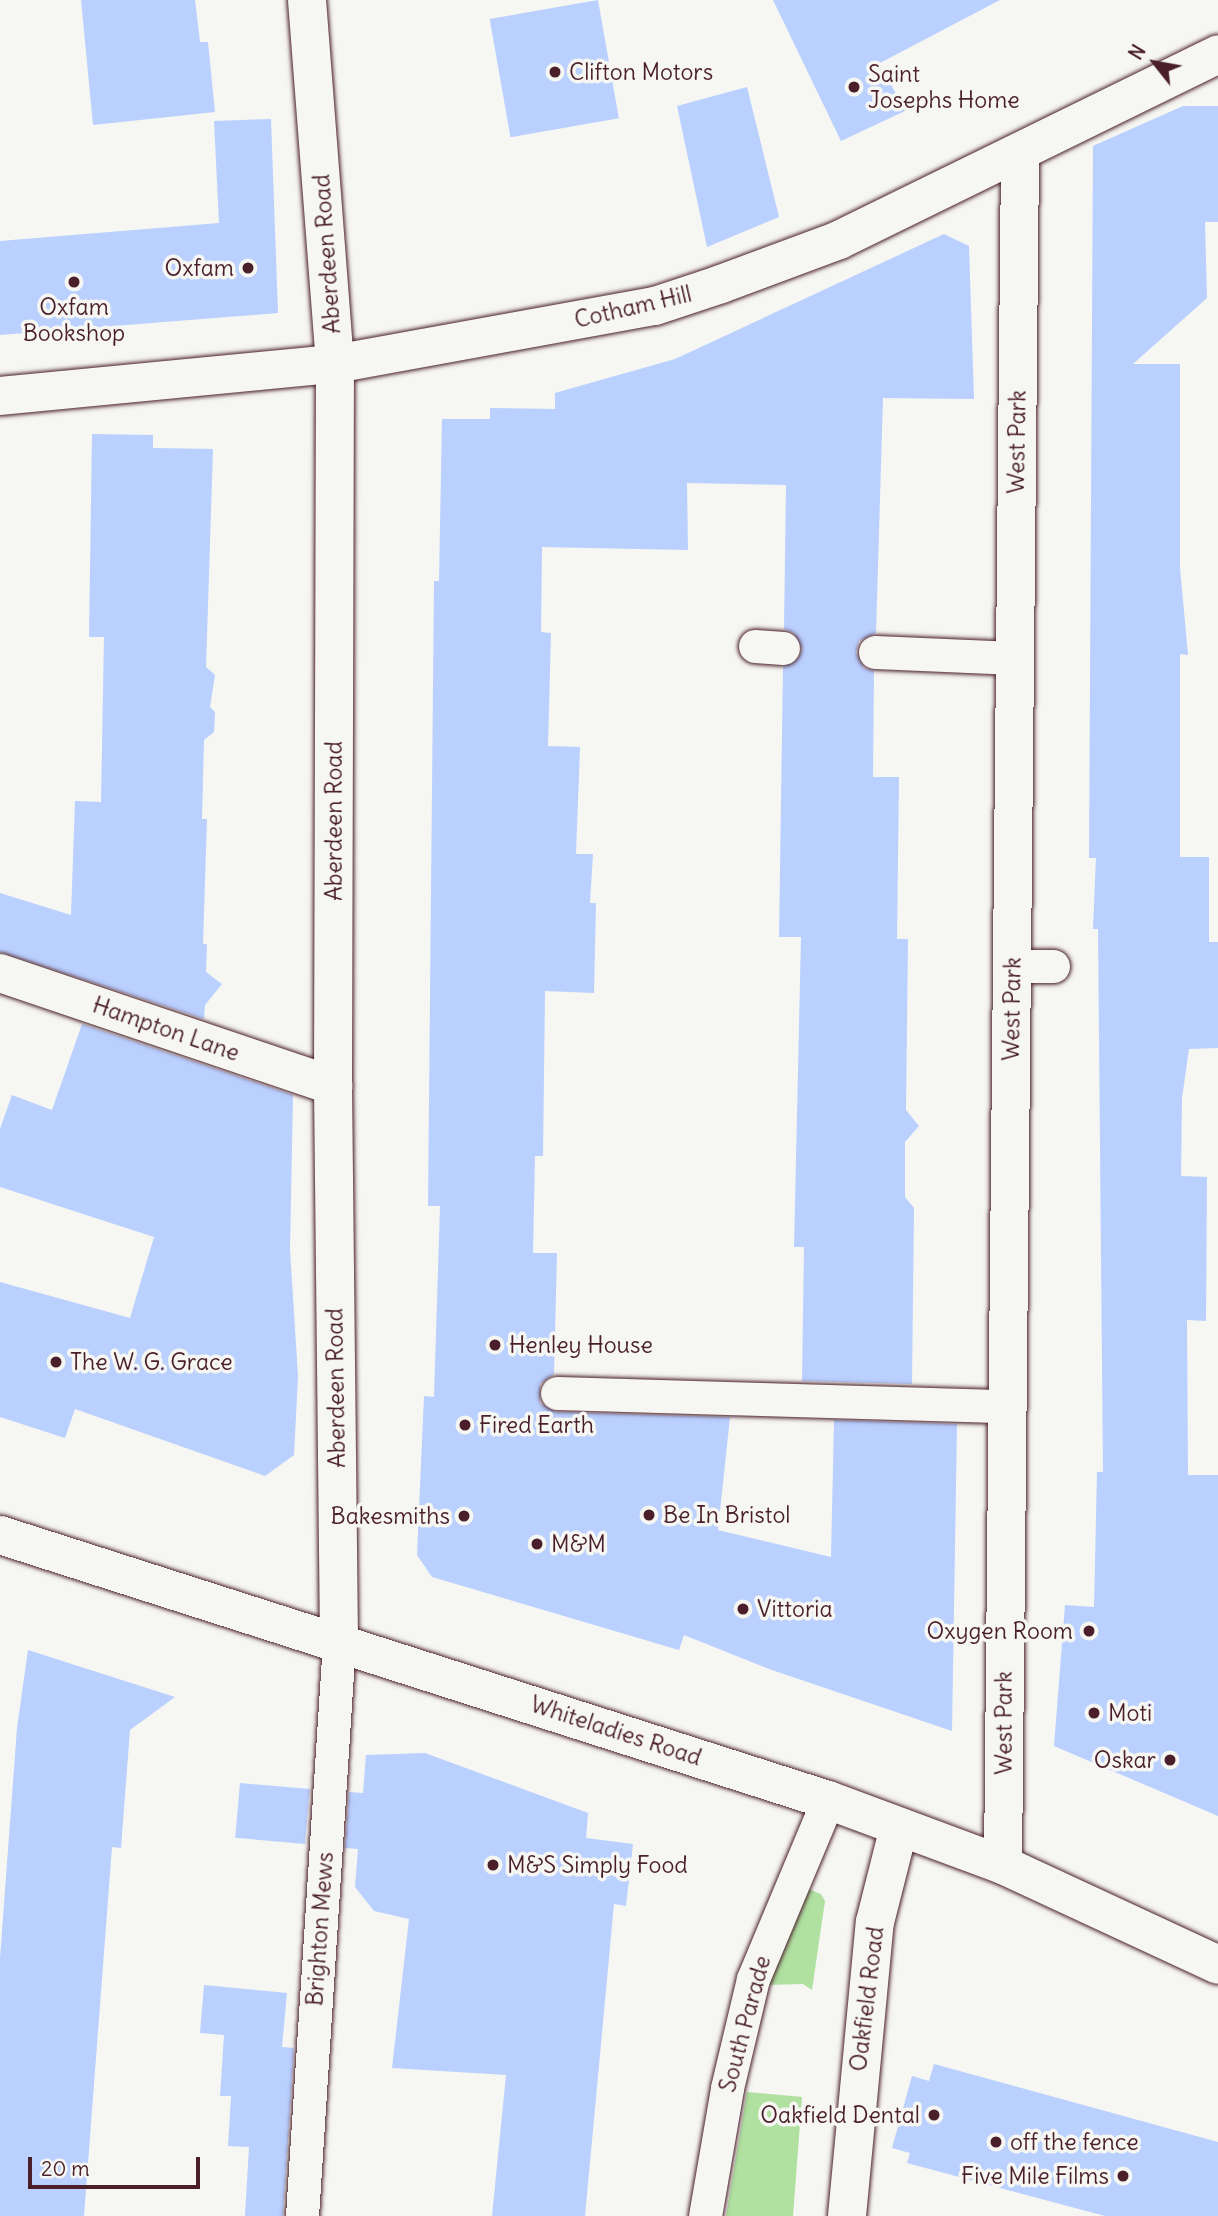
<!DOCTYPE html>
<style>
body{margin:0}
#map{position:relative;width:1218px;height:2216px;overflow:hidden;background:#f6f6f2;font-family:Delius,sans-serif}
div>[style]{position:absolute}
.green>*{inset:0;background:#b0e1a1}
.building>*{inset:0;background:#bad0ff;transform-origin:0 0}
.roads{filter:drop-shadow(0 0 2px #4a1f2b) drop-shadow(0 0 2px #4a1f2b)}
.lane>*{height:33px;margin:-16.5px;padding:0 16.5px;transform-origin:16.5px;border-radius:16.5px;background:#f6f6f2}
.street>*{height:38px;margin:-19px;padding:0 19px;transform-origin:19px;border-radius:19px;background:#f6f6f2}
.secondary>*{height:38px;margin:-19px;padding:0 19px;transform-origin:19px;border-radius:19px;background:#f6f6f2}
.primary>*{height:38px;margin:-19px;padding:0 19px;transform-origin:19px;border-radius:19px;background:#f6f6f2}
.dots>*{width:19px;height:19px;translate:-50% -50%;box-sizing:border-box;border:4px solid #f6f6f2;border-radius:50%}
span{translate:-50% -50%;white-space:nowrap;text-align:center;line-height:1.15;-webkit-text-stroke:7px #f6f6f2;paint-order:stroke}
.poi-label{font-size:23px;color:#4a1f2b}
.left{translate:0 -50%;text-align:left}
.right{translate:-100% -50%;text-align:right}
.street-label{font-size:23px;color:#4a1f2b}
.north{position:absolute;left:1120px;top:28px;width:70px;height:70px;-webkit-text-stroke:5px #f6f6f2;paint-order:stroke;rotate:301deg;font-size:19px;font-weight:700;line-height:28px;text-align:center;color:#4a1f2b}
.north::after{content:'';display:block;margin:auto;width:24px;height:32px;background:#4a1f2b;clip-path:polygon(50% 0,100% 100%,50% 72%,0 100%)}
.scale{position:absolute;left:28px;top:2157px;width:172px;height:32px;box-sizing:border-box;border:4px solid #4a1f2b;border-top:0;padding-left:9px;font-size:21px;line-height:24px;white-space:nowrap;color:#4a1f2b;-webkit-text-stroke:5px #f6f6f2;paint-order:stroke}
</style>
<div id="map">
<div class="green">
<div style="clip-path:polygon(806px 1888px,821px 1894px,825px 1901px,812px 1990px,803px 1984px,767px 1985px)"></div>
<div style="clip-path:polygon(747px 2092px,802px 2097px,793px 2216px,726px 2216px)"></div>
</div>
<div class="building">
<div style="clip-path:polygon(81px 0,195px 0,200px 42px,208px 42px,215px 112px,93px 125px)"></div>
<div style="left:598px;top:0;width:120px;height:110px;rotate:80deg"></div>
<div style="clip-path:polygon(773px 0,1000px 0,880px 63px,905px 111px,841px 141px)"></div>
<div style="clip-path:polygon(747px 87px,779px 217px,707px 247px,677px 106px)"></div>
<div style="clip-path:polygon(1183px 106px,1218px 106px,1218px 222px,1205px 222px,1207px 298px,1133px 364px,1180px 364px,1180px 568px,1188px 655px,1180px 654px,1180px 857px,1209px 857px,1209px 942px,1218px 942px,1218px 1048px,1189px 1049px,1182px 1098px,1181px 1176px,1207px 1177px,1206px 1321px,1187px 1320px,1188px 1475px,1218px 1475px,1218px 1816px,1054px 1746px,1065px 1605px,1094px 1607px,1097px 1472px,1103px 1472px,1098px 929px,1093px 929px,1096px 858px,1089px 858px,1093px 146px)"></div>
<div style="clip-path:polygon(271px 119px,278px 313px,0 335px,0 241px,219px 223px,214px 121px)"></div>
<div style="clip-path:polygon(944px 234px,969px 246px,974px 399px,883px 398px,876px 633px,859px 641px,856px 652px,864px 668px,874px 671px,873px 777px,899px 777px,897px 939px,908px 939px,906px 1110px,919px 1126px,905px 1142px,905px 1197px,914px 1208px,912px 1384px,802px 1381px,804px 1247px,794px 1247px,801px 937px,779px 937px,783px 667px,798px 659px,802px 649px,794px 633px,784px 629px,786px 485px,687px 483px,688px 550px,542px 547px,541px 632px,551px 633px,548px 746px,580px 747px,576px 854px,593px 854px,590px 903px,596px 903px,594px 993px,545px 991px,543px 1156px,535px 1156px,533px 1253px,557px 1253px,554px 1374px,540px 1384px,540px 1403px,556px 1412px,730px 1417px,718px 1530px,831px 1557px,834px 1420px,957px 1424px,952px 1731px,769px 1669px,684px 1635px,679px 1650px,432px 1577px,417px 1555px,424px 1396px,434px 1397px,440px 1206px,428px 1206px,434px 581px,439px 581px,442px 419px,490px 419px,490px 408px,555px 409px,555px 393px,675px 359px)"></div>
<div style="clip-path:polygon(92px 434px,153px 435px,153px 448px,213px 449px,206px 667px,215px 675px,210px 707px,215px 712px,214px 732px,204px 740px,202px 819px,207px 819px,203px 944px,207px 944px,206px 972px,222px 984px,205px 1005px,204px 1019px,0 952px,0 893px,71px 915px,75px 801px,101px 802px,104px 637px,89px 637px)"></div>
<div style="clip-path:polygon(82px 1024px,293px 1095px,290px 1249px,298px 1376px,294px 1455px,265px 1476px,75px 1409px,65px 1438px,0 1417px,0 1282px,130px 1318px,154px 1237px,0 1187px,0 1129px,12px 1095px,52px 1110px)"></div>
<div style="clip-path:polygon(28px 1650px,175px 1697px,130px 1730px,121px 1848px,112px 1847px,84px 2216px,0 2216px,0 1958px,17px 1728px)"></div>
<div style="clip-path:polygon(425px 1753px,588px 1813px,586px 1838px,633px 1844px,626px 1906px,614px 1904px,585px 2216px,492px 2216px,506px 2075px,392px 2068px,409px 1919px,374px 1911px,355px 1887px,358px 1849px,345px 1848px,349px 1792px,363px 1793px,366px 1755px)"></div>
<div style="left:240px;top:1783px;width:70px;height:55px;rotate:5deg"></div>
<div style="clip-path:polygon(204px 1985px,287px 1993px,282px 2047px,294px 2048px,283px 2216px,245px 2216px,249px 2147px,228px 2146px,231px 2096px,220px 2096px,224px 2035px,200px 2033px)"></div>
<div style="clip-path:polygon(934px 2064px,1218px 2142px,1218px 2216px,1105px 2216px,907px 2163px,910px 2153px,892px 2148px,912px 2076px,929px 2081px)"></div>
</div>
<div class="roads">
<div class="lane">
<div style="left:755px;top:646px;width:28px;rotate:4deg"></div>
<div style="left:875px;top:652px;width:140px;rotate:2.5deg"></div>
<div style="left:1012px;top:966px;width:41px"></div>
<div style="left:557px;top:1393px;width:450px;rotate:1.7deg"></div>
<div style="left:302px;top:2216px;width:575px;rotate:-86.31deg"></div>
<div style="left:705px;top:2216px;width:130px;rotate:-80.2deg"></div>
<div style="left:727px;top:2088px;width:112px;rotate:-76.6deg"></div>
<div style="left:753px;top:1979px;width:194px;rotate:-67.3deg"></div>
</div>
<div class="street">
<div style="left:307px;top:0;width:365px;rotate:85.6deg"></div>
<div style="left:335px;top:364px;width:722px;rotate:90.16deg"></div>
<div style="left:333px;top:1086px;width:556px;rotate:89.38deg"></div>
<div style="left:0;top:396px;width:337px;rotate:-5.5deg"></div>
<div style="left:0;top:973px;width:352px;rotate:18.7deg"></div>
<div style="left:1003px;top:1865px;width:1711px;rotate:-89.43deg"></div>
<div style="left:847px;top:2216px;width:295px;rotate:-84.6deg"></div>
<div style="left:875px;top:1922px;width:98px;rotate:-75.8deg"></div>
</div>
<div class="secondary">
<div style="left:335px;top:364px;width:325px;rotate:-10.3deg"></div>
<div style="left:655px;top:306px;width:70px;rotate:-18.4deg"></div>
<div style="left:721px;top:284px;width:126px;rotate:-20.4deg"></div>
<div style="left:839px;top:240px;width:422px;rotate:-26.1deg"></div>
</div>
<div class="primary">
<div style="left:0;top:1535px;width:869px;rotate:17.75deg"></div>
<div style="left:828px;top:1800px;width:187px;rotate:20.4deg"></div>
<div style="left:1003px;top:1865px;width:237px;rotate:24.9deg"></div>
</div>
</div>
<div class="dots">
<div style="left:555px;top:72px;background:#4a1f2b"></div>
<div style="left:854px;top:87px;background:#4a1f2b"></div>
<div style="left:248px;top:268px;background:#4a1f2b"></div>
<div style="left:74px;top:282px;background:#4a1f2b"></div>
<div style="left:495px;top:1345px;background:#4a1f2b"></div>
<div style="left:56px;top:1362px;background:#4a1f2b"></div>
<div style="left:465px;top:1425px;background:#4a1f2b"></div>
<div style="left:649px;top:1515px;background:#4a1f2b"></div>
<div style="left:464px;top:1516px;background:#4a1f2b"></div>
<div style="left:537px;top:1544px;background:#4a1f2b"></div>
<div style="left:743px;top:1609px;background:#4a1f2b"></div>
<div style="left:1089px;top:1631px;background:#4a1f2b"></div>
<div style="left:1094px;top:1713px;background:#4a1f2b"></div>
<div style="left:1170px;top:1760px;background:#4a1f2b"></div>
<div style="left:493px;top:1865px;background:#4a1f2b"></div>
<div style="left:934px;top:2115px;background:#4a1f2b"></div>
<div style="left:996px;top:2142px;background:#4a1f2b"></div>
<div style="left:1123px;top:2176px;background:#4a1f2b"></div>
</div>
<div class="poi-label">
<span class="left" style="left:569px;top:72px">Clifton Motors</span>
<span class="left" style="left:868px;top:87px">Saint<br>Josephs Home</span>
<span class="right" style="left:234px;top:268px">Oxfam</span>
<span style="left:74px;top:320px">Oxfam<br>Bookshop</span>
<span class="left" style="left:509px;top:1345px">Henley House</span>
<span class="left" style="left:70px;top:1362px">The W. G. Grace</span>
<span class="left" style="left:479px;top:1425px">Fired Earth</span>
<span class="left" style="left:663px;top:1515px">Be In Bristol</span>
<span class="right" style="left:450px;top:1516px">Bakesmiths</span>
<span class="left" style="left:551px;top:1544px">M&amp;M</span>
<span class="left" style="left:757px;top:1609px">Vittoria</span>
<span class="right" style="left:1073px;top:1631px">Oxygen Room</span>
<span class="left" style="left:1108px;top:1713px">Moti</span>
<span class="right" style="left:1156px;top:1760px">Oskar</span>
<span class="left" style="left:507px;top:1865px">M&amp;S Simply Food</span>
<span class="right" style="left:920px;top:2115px">Oakfield Dental</span>
<span class="left" style="left:1010px;top:2142px">off the fence</span>
<span class="right" style="left:1109px;top:2176px">Five Mile Films</span>
</div>
<div class="street-label">
<span style="left:327px;top:254px;rotate:-94deg">Aberdeen Road</span>
<span style="left:633px;top:307px;rotate:-13deg">Cotham Hill</span>
<span style="left:1017px;top:442px;rotate:-89deg">West Park</span>
<span style="left:334px;top:821px;rotate:-90deg">Aberdeen Road</span>
<span style="left:1012px;top:1009px;rotate:-89deg">West Park</span>
<span style="left:166px;top:1029px;rotate:19deg">Hampton Lane</span>
<span style="left:336px;top:1388px;rotate:-91deg">Aberdeen Road</span>
<span style="left:1004px;top:1723px;rotate:-90deg">West Park</span>
<span style="left:616px;top:1731px;rotate:18deg">Whiteladies Road</span>
<span style="left:320px;top:1929px;rotate:-86deg">Brighton Mews</span>
<span style="left:867px;top:1999px;rotate:-83deg">Oakfield Road</span>
<span style="left:745px;top:2024px;rotate:-75deg">South Parade</span>
</div>
<div class="north">N</div>
<div class="scale">20 m</div>
</div>
